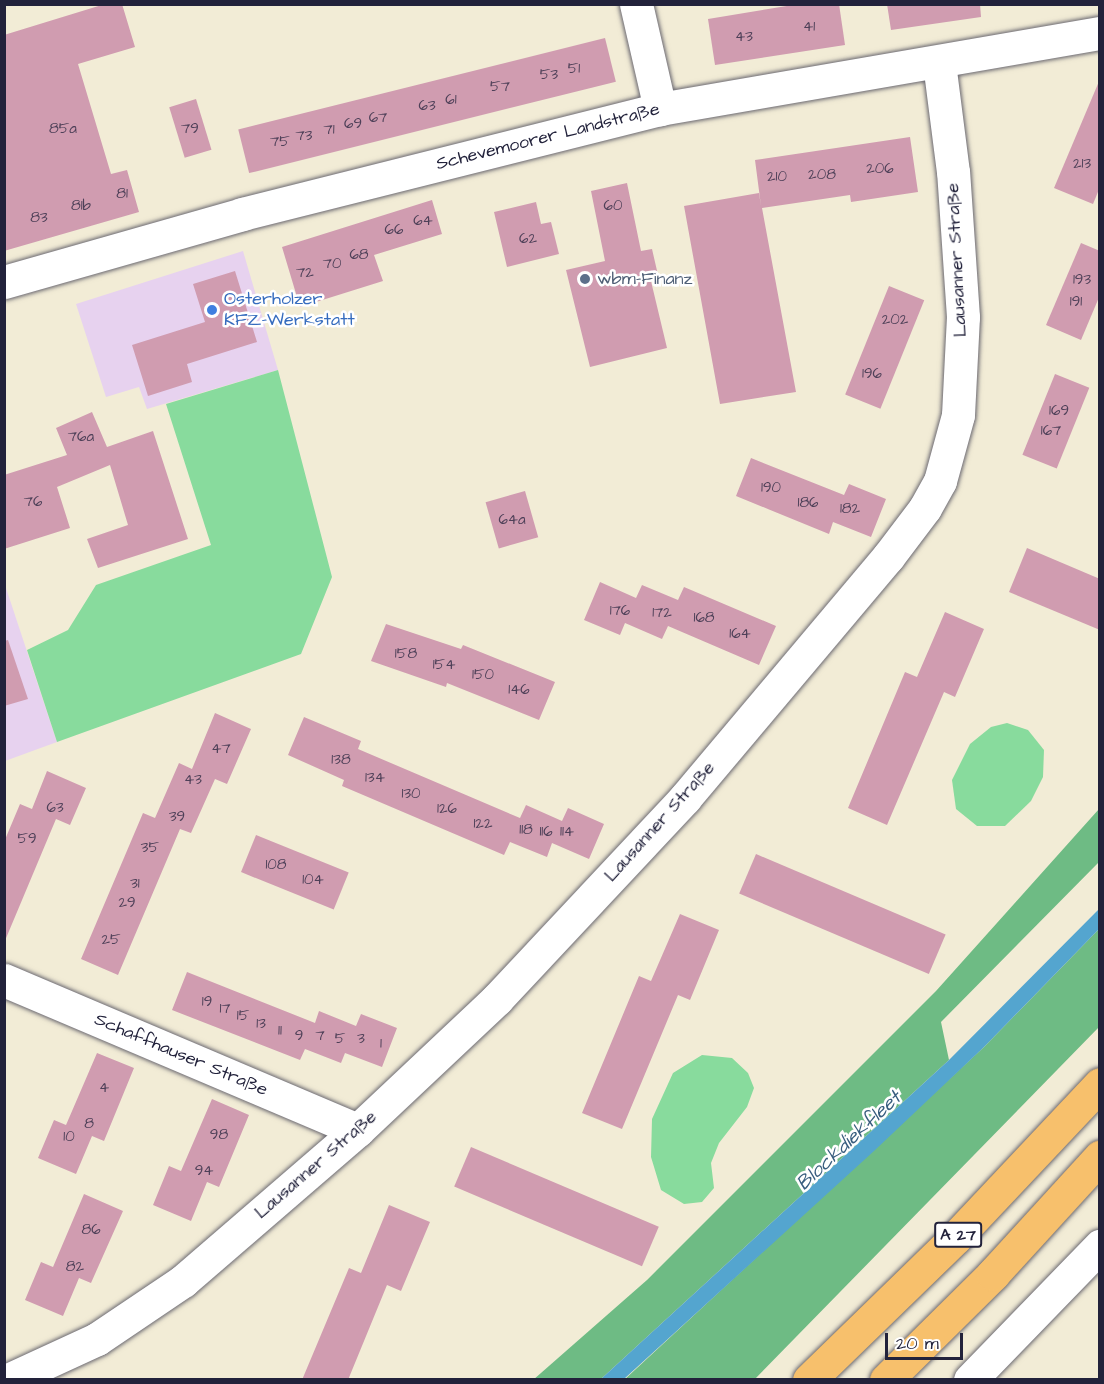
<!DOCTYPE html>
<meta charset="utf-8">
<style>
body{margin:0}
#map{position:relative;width:1104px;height:1384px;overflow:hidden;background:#f2ecd6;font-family:"Architects Daughter",sans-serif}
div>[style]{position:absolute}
.built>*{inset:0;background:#e7d2ef}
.green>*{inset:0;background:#88db9d}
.forest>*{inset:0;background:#6ebb84}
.water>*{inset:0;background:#54a5cf}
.building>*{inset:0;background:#d09cb0;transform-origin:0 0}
.roads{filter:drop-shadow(0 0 2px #6b6971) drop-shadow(0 0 2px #6b6971)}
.minor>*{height:33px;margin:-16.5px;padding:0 16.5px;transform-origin:16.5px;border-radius:16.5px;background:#fff}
.highway>*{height:33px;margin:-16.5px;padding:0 16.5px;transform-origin:16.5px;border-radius:16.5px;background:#f7c06c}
.dots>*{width:16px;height:16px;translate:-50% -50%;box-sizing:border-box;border:3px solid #fff;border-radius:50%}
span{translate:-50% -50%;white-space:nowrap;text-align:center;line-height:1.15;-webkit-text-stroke:5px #fff;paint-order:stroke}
.number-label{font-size:15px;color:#4e4058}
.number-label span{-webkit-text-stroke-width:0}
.shield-label span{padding:2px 4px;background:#fff;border:2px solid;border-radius:4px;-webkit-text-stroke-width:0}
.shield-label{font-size:16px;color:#22223b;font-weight:700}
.street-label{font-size:18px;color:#22223b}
.service-label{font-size:18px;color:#4e5e75}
.left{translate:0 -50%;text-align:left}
.shop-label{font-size:18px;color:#366cbe}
.water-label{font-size:20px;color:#385d7e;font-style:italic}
.frame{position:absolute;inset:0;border:6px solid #22223b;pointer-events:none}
.scale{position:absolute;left:885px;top:1333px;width:78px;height:27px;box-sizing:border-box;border:3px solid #22223b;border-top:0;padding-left:8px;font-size:18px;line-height:21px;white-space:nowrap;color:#22223b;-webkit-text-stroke:4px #fff;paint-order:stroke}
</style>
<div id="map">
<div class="built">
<div style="clip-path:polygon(243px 251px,278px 370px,147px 409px,139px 387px,106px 397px,76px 304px)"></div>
<div style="clip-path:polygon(4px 582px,57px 742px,5px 761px,4px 761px)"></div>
</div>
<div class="green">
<div style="clip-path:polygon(278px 370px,332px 577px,301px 654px,57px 742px,27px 650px,68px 630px,96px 585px,211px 545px,166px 404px)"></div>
<div style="clip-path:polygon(1007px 723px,1028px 730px,1044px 750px,1043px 777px,1031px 801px,1005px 826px,977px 826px,956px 809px,952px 780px,970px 744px,991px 727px)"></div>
<div style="clip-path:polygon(702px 1055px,732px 1058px,748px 1073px,754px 1088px,747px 1107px,719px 1143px,711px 1163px,714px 1188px,702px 1202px,684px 1204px,661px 1190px,651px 1157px,652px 1119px,673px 1073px)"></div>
</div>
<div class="forest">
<div style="clip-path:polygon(1099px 809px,1099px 862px,941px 1022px,949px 1060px,601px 1379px,533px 1380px,647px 1280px,936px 991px)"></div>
<div style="clip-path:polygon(1099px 929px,1099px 1027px,755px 1379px,624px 1380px,984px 1047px)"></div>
</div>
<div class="water">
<div style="clip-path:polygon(1099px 909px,1099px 929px,984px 1047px,874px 1151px,624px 1379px,601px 1379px,949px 1060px)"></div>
</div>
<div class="building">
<div style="clip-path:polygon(105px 4px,122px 4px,135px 47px,78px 64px,111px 174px,127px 170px,139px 212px,4px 251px,4px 35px)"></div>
<div style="clip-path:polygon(799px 4px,839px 4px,845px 45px,715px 65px,708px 19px)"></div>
<div style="clip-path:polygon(887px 4px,980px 4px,981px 17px,891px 30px)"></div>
<div style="left:605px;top:38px;width:45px;height:378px;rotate:76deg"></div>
<div style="clip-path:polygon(1100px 79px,1100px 187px,1093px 204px,1054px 188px)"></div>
<div style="left:196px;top:99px;width:53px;height:28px;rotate:73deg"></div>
<div style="clip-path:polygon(910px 137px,918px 192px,851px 202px,850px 195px,762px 208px,796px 392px,720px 404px,684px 206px,759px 193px,761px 206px,755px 160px)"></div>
<div style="clip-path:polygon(627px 183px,641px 251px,652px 249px,658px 275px,650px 277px,667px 348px,590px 367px,566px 270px,605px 261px,591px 191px)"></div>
<div style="clip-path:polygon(432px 200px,442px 234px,374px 255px,383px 281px,300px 307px,282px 247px)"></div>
<div style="clip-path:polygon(536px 202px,541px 224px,551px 222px,559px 254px,507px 267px,494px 212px)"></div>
<div style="clip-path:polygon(1081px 243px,1100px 251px,1100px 295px,1081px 340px,1046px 325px)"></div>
<div style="clip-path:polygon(235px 271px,257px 342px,187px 364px,192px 382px,148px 396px,132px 345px,205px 322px,193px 284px)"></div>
<div style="left:889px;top:286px;width:38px;height:117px;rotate:22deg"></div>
<div style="left:1055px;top:374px;width:37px;height:87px;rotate:22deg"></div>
<div style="clip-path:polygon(92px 412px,107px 447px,153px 431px,188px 539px,98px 568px,87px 539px,128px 525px,110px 465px,57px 487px,70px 528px,4px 549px,4px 475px,67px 455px,56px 428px)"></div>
<div style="clip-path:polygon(751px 458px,844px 495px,849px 484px,886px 499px,871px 537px,833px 522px,829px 534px,736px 496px)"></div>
<div style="left:525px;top:491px;width:48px;height:41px;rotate:74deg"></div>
<div style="clip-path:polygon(1027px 548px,1100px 579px,1100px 630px,1009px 592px)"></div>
<div style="clip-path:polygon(600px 582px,636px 598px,642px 585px,678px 600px,684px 587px,776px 626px,759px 665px,668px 626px,662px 639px,625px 623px,620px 635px,584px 620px)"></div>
<div style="clip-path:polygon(945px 612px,984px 629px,955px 697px,944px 692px,887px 825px,848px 808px,905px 672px,917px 677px)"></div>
<div style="clip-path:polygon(386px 624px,461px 649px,463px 645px,555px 682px,539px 720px,447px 683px,446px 687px,371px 661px)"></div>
<div style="clip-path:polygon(8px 640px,28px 699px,4px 706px,4px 641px)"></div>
<div style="clip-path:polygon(215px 713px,251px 729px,227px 784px,215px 779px,191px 833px,180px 829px,118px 975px,81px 959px,143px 813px,155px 818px,179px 763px,192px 769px)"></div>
<div style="clip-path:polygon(304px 717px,361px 741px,358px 749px,520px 818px,526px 805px,562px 821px,568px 808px,604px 824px,589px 859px,552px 843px,547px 857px,510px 842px,504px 855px,342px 786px,344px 780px,288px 755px)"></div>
<div style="clip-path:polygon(47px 771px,86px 788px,70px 825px,56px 819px,4px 943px,4px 842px,20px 804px,32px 809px)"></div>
<div style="left:256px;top:835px;width:100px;height:40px;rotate:22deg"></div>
<div style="left:756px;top:854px;width:206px;height:43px;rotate:23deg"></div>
<div style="clip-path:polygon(680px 914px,719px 930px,690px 1000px,678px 995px,622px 1129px,582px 1113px,639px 976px,651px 981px)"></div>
<div style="clip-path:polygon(187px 972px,315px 1023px,319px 1011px,356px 1026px,361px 1014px,397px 1028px,382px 1067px,345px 1053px,341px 1063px,305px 1049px,300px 1060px,172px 1010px)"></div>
<div style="clip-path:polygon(97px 1053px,134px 1068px,104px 1141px,92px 1136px,76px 1174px,38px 1158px,54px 1120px,66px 1125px)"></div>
<div style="clip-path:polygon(212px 1099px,249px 1115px,219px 1187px,207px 1182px,191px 1221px,153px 1205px,169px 1166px,181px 1171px)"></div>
<div style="left:471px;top:1147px;width:204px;height:43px;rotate:23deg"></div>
<div style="clip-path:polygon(84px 1194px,123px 1211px,91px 1283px,79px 1278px,63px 1316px,25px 1300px,41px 1262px,53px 1267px)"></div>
<div style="clip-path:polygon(389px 1205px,430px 1222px,401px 1291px,387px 1285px,348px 1380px,302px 1380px,349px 1268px,361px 1273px)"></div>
</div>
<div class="roads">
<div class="minor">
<div style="left:636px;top:4px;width:108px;rotate:77.1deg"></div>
<div style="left:4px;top:282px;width:248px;rotate:-15.9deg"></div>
<div style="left:242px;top:214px;width:431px;rotate:-14.1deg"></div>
<div style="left:660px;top:109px;width:447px;rotate:-9.8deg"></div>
<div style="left:4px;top:980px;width:384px;rotate:23deg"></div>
<div style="left:8px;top:1380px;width:98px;rotate:-24.7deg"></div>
<div style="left:97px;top:1339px;width:104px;rotate:-34deg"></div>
<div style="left:183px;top:1281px;width:231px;rotate:-40.8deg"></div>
<div style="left:358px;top:1130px;width:191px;rotate:-43.3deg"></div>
<div style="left:497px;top:999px;width:275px;rotate:-46.9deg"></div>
<div style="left:685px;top:798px;width:315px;rotate:-49.9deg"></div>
<div style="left:888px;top:557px;width:61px;rotate:-52.9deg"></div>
<div style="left:925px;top:508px;width:31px;rotate:-61deg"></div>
<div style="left:940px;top:481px;width:68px;rotate:-74.7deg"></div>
<div style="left:958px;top:415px;width:98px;rotate:-87.1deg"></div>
<div style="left:963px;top:317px;width:145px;rotate:-93.9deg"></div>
<div style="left:953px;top:172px;width:110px;rotate:-97.3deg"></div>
<div style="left:970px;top:1380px;width:187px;rotate:-45.9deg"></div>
</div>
<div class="highway">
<div style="left:809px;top:1380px;width:205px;rotate:-44.2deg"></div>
<div style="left:956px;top:1237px;width:210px;rotate:-46.7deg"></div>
<div style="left:886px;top:1380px;width:151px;rotate:-44.7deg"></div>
<div style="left:993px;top:1274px;width:159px;rotate:-47.6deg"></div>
</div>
</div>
<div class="dots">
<div style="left:585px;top:279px;background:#5c6f8a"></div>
<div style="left:212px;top:310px;background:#3f7fe0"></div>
</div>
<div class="number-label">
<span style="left:809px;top:27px">41</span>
<span style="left:744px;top:37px">43</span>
<span style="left:574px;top:69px">51</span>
<span style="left:549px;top:75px">53</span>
<span style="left:500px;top:87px">57</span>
<span style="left:451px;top:100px">61</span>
<span style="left:427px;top:106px">63</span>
<span style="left:378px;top:118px">67</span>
<span style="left:353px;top:124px">69</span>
<span style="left:63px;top:129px">85a</span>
<span style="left:190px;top:129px">79</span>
<span style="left:329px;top:130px">71</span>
<span style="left:304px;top:136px">73</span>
<span style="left:280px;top:142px">75</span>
<span style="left:1082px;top:164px">213</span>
<span style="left:880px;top:169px">206</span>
<span style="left:822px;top:175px">208</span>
<span style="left:777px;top:177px">210</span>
<span style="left:122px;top:194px">81</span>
<span style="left:81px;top:206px">81b</span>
<span style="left:613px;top:206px">60</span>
<span style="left:39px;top:218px">83</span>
<span style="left:423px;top:221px">64</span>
<span style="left:394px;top:230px">66</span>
<span style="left:528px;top:239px">62</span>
<span style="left:359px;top:255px">68</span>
<span style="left:332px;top:264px">70</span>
<span style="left:305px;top:273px">72</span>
<span style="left:1082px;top:280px">193</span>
<span style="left:1076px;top:302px">191</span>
<span style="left:895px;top:320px">202</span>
<span style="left:872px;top:374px">196</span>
<span style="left:1059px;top:411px">169</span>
<span style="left:1051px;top:431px">167</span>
<span style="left:81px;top:437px">76a</span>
<span style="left:771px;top:488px">190</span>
<span style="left:33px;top:502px">76</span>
<span style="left:808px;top:503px">186</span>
<span style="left:850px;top:509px">182</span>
<span style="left:512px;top:520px">64a</span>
<span style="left:620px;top:611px">176</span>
<span style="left:662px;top:613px">172</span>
<span style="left:704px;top:618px">168</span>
<span style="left:740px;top:634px">164</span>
<span style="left:406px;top:654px">158</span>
<span style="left:444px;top:665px">154</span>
<span style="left:483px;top:675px">150</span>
<span style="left:519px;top:690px">146</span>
<span style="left:221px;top:749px">47</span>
<span style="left:341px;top:760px">138</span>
<span style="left:375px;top:778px">134</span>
<span style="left:193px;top:780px">43</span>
<span style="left:411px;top:794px">130</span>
<span style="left:55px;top:808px">63</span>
<span style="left:447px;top:809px">126</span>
<span style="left:177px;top:817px">39</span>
<span style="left:483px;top:824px">122</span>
<span style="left:526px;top:830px">118</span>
<span style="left:546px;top:832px">116</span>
<span style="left:567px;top:832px">114</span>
<span style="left:27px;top:839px">59</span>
<span style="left:150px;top:848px">35</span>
<span style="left:276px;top:865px">108</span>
<span style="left:313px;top:880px">104</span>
<span style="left:135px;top:884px">31</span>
<span style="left:127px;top:903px">29</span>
<span style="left:111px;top:940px">25</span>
<span style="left:207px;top:1002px">19</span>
<span style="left:225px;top:1009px">17</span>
<span style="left:243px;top:1016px">15</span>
<span style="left:261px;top:1024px">13</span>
<span style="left:280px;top:1031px">11</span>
<span style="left:299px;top:1036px">9</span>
<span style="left:320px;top:1036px">7</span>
<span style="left:340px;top:1039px">5</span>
<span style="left:361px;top:1039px">3</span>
<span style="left:381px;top:1044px">1</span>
<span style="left:104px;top:1088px">4</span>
<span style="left:89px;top:1124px">8</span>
<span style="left:219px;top:1135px">98</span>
<span style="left:69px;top:1137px">10</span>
<span style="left:204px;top:1171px">94</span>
<span style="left:91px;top:1230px">86</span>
<span style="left:75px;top:1267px">82</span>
</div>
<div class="shield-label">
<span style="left:958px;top:1235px">A 27</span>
</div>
<div class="street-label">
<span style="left:548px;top:137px;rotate:-14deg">Schevemoorer Landstraße</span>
<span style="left:957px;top:260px;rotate:-93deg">Lausanner Straße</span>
<span style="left:660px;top:822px;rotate:-48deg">Lausanner Straße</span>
<span style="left:181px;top:1055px;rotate:23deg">Schaffhauser Straße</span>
<span style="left:316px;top:1165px;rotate:-41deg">Lausanner Straße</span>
</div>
<div class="service-label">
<span class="left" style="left:597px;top:279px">wbm-Finanz</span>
</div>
<div class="shop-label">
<span class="left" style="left:224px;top:310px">Osterholzer<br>KFZ-Werkstatt</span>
</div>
<div class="water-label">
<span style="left:849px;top:1141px;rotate:-43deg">Blockdiekfleet</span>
</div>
<div class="frame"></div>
<div class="scale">20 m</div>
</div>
